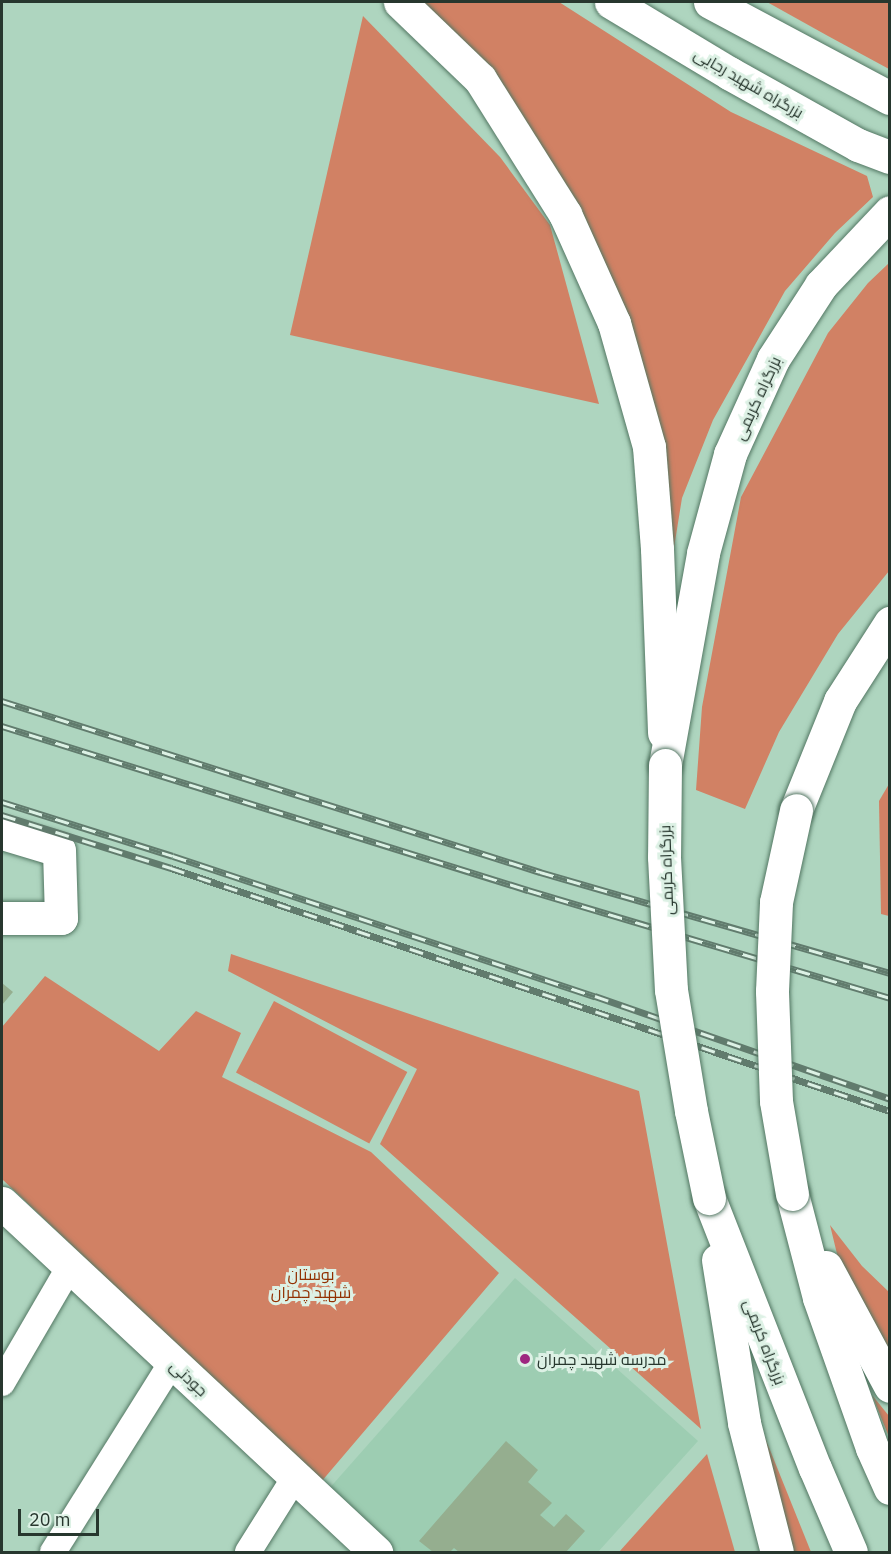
<!DOCTYPE html>
<meta charset="utf-8">
<style>
body{margin:0}
#map{position:relative;width:891px;height:1554px;overflow:hidden;background:#aed5bf;font-family:"IBM Plex Sans",Cairo,sans-serif}
div>[style]{position:absolute}
.built>*{inset:0;background:#9dcdb2}
.green>*{inset:0;background:#d18164;transform-origin:0 0}
.building>*{inset:0;background:#95ae8f}
.roads{filter:drop-shadow(0 0 2px #537763) drop-shadow(0 0 2px #537763)}
.street>*{height:26px;margin:-13px;padding:0 13px;transform-origin:13px;border-radius:13px;background:#fff}
.secondary>*{height:33px;margin:-16.5px;padding:0 16.5px;transform-origin:16.5px;border-radius:16.5px;background:#fff}
.primary>*{height:33px;margin:-16.5px;padding:0 16.5px;transform-origin:16.5px;border-radius:16.5px;background:#fff}
.highway>*{height:33px;margin:-16.5px;padding:0 16.5px;transform-origin:16.5px;border-radius:16.5px;background:#fff}
.rail>*{height:7px;margin-top:-3.5px;transform-origin:0;background:repeating-linear-gradient(90deg,#ddf1e5 0 14px,#617b6d 0 28px);box-sizing:border-box;border-block:2px solid #617b6d}
.bridges{filter:drop-shadow(0 0 2px #537763) drop-shadow(0 0 2px #537763)}
.highway-bridge>*{height:33px;margin:-16.5px;padding:0 16.5px;transform-origin:16.5px;border-radius:16.5px;background:#fff}
.dots>*{width:16px;height:16px;translate:-50% -50%;box-sizing:border-box;border:3px solid #ddf1e5;border-radius:50%}
span{translate:-50% -50%;white-space:nowrap;text-align:center;line-height:1.15;-webkit-text-stroke:6px #ddf1e5;paint-order:stroke}
.street-label{font-size:16px;color:#27372e}
.park-label{font-size:16px;color:#923000}
.poi-label{font-size:16px;color:#27372e}
.left{translate:0 -50%;text-align:left}
.frame{position:absolute;inset:0;border:3px solid #27372e;pointer-events:none}
.scale{position:absolute;left:18px;top:1509px;width:81px;height:27px;box-sizing:border-box;border:3px solid #27372e;border-top:0;padding-left:8px;font-size:18px;line-height:21px;white-space:nowrap;color:#27372e;-webkit-text-stroke:4px #ddf1e5;paint-order:stroke}
</style>
<div id="map">
<div class="built">
<div style="clip-path:polygon(515px 1278px,698px 1441px,598px 1552px,396px 1552px,327px 1491px)"></div>
</div>
<div class="green">
<div style="clip-path:polygon(418px 2px,559px 2px,731px 112px,867px 176px,873px 197px,835px 233px,785px 291px,713px 420px,682px 498px,673px 554px,627px 318px,605px 263px,553px 175px)"></div>
<div style="clip-path:polygon(767px 2px,889px 2px,889px 69px,828px 36px)"></div>
<div style="clip-path:polygon(363px 16px,500px 157px,550px 225px,599px 404px,290px 335px)"></div>
<div style="clip-path:polygon(889px 263px,889px 571px,838px 634px,779px 732px,745px 809px,696px 790px,702px 707px,741px 497px,828px 333px,868px 283px)"></div>
<div style="clip-path:polygon(889px 784px,889px 916px,881px 914px,879px 801px)"></div>
<div style="clip-path:polygon(231px 954px,639px 1091px,701px 1429px,380px 1144px,417px 1069px,228px 971px)"></div>
<div style="clip-path:polygon(45px 976px,159px 1051px,196px 1011px,241px 1033px,222px 1077px,371px 1152px,499px 1273px,321px 1482px,2px 1179px,2px 1027px)"></div>
<div style="left:274px;top:1001px;width:151px;height:81px;rotate:28deg"></div>
<div style="clip-path:polygon(830px 1225px,862px 1266px,889px 1292px,889px 1358px,838px 1258px)"></div>
<div style="clip-path:polygon(872px 1395px,889px 1416px,889px 1437px)"></div>
<div style="clip-path:polygon(764px 1435px,811px 1552px,789px 1552px,772px 1485px)"></div>
<div style="clip-path:polygon(707px 1454px,735px 1552px,619px 1552px)"></div>
</div>
<div class="building">
<div style="clip-path:polygon(2px 983px,13px 992px,2px 1005px)"></div>
<div style="clip-path:polygon(506px 1441px,538px 1470px,528px 1482px,552px 1503px,540px 1515px,554px 1527px,566px 1514px,585px 1531px,566px 1552px,459px 1552px,454px 1548px,450px 1552px,433px 1552px,419px 1541px)"></div>
</div>
<div class="roads">
<div class="street">
<div style="left:2px;top:1383px;width:135px;rotate:-59.8deg"></div>
<div style="left:53px;top:1552px;width:224px;rotate:-57.9deg"></div>
<div style="left:248px;top:1552px;width:89px;rotate:-57.9deg"></div>
</div>
<div class="secondary">
<div style="left:2px;top:833px;width:59px;rotate:16.6deg"></div>
<div style="left:59px;top:850px;width:68px;rotate:88.3deg"></div>
<div style="left:61px;top:918px;width:59px;rotate:180deg"></div>
<div style="left:2px;top:1203px;width:512px;rotate:43.02deg"></div>
</div>
<div class="primary">
<div style="left:400px;top:2px;width:111px;rotate:43.9deg"></div>
<div style="left:480px;top:79px;width:160px;rotate:57.8deg"></div>
<div style="left:565px;top:214px;width:120px;rotate:65.8deg"></div>
<div style="left:614px;top:323px;width:129px;rotate:74.2deg"></div>
<div style="left:649px;top:447px;width:102px;rotate:85.5deg"></div>
<div style="left:657px;top:549px;width:184px;rotate:87.8deg"></div>
</div>
<div class="highway">
<div style="left:611px;top:2px;width:138px;rotate:31deg"></div>
<div style="left:729px;top:73px;width:148px;rotate:29.2deg"></div>
<div style="left:858px;top:145px;width:34px;rotate:21deg"></div>
<div style="left:710px;top:2px;width:204px;rotate:28.1deg"></div>
<div style="left:665px;top:765px;width:215px;rotate:-79.8deg"></div>
<div style="left:703px;top:553px;width:103px;rotate:-74.7deg"></div>
<div style="left:730px;top:454px;width:104px;rotate:-65.6deg"></div>
<div style="left:773px;top:359px;width:88px;rotate:-57deg"></div>
<div style="left:821px;top:285px;width:100px;rotate:-46.6deg"></div>
<div style="left:796px;top:810px;width:118px;rotate:-68deg"></div>
<div style="left:840px;top:701px;width:93px;rotate:-57.3deg"></div>
<div style="left:792px;top:1194px;width:107px;rotate:75.4deg"></div>
<div style="left:819px;top:1298px;width:159px;rotate:70.5deg"></div>
<div style="left:872px;top:1448px;width:44px;rotate:65.8deg"></div>
<div style="left:709px;top:1198px;width:290px;rotate:68.6deg"></div>
<div style="left:815px;top:1468px;width:91px;rotate:66.8deg"></div>
<div style="left:718px;top:1260px;width:165px;rotate:80.9deg"></div>
<div style="left:744px;top:1423px;width:133px;rotate:75.7deg"></div>
<div style="left:826px;top:1267px;width:135px;rotate:61.7deg"></div>
</div>
</div>
<div class="rail">
<div style="left:2px;top:701px;width:565px;rotate:17.63deg"></div>
<div style="left:540px;top:872px;width:364px;rotate:16.1deg"></div>
<div style="left:2px;top:726px;width:551px;rotate:17.32deg"></div>
<div style="left:528px;top:890px;width:378px;rotate:16.6deg"></div>
<div style="left:2px;top:802px;width:179px;rotate:17.5deg"></div>
<div style="left:173px;top:856px;width:445px;rotate:18.4deg"></div>
<div style="left:595px;top:996px;width:312px;rotate:19.2deg"></div>
<div style="left:2px;top:815px;width:177px;rotate:17.4deg"></div>
<div style="left:171px;top:868px;width:759px;rotate:18.67deg"></div>
</div>
<div class="bridges">
<div class="highway-bridge">
<div style="left:665px;top:765px;width:92px;rotate:90.6deg"></div>
<div style="left:664px;top:857px;width:133px;rotate:87deg"></div>
<div style="left:671px;top:990px;width:123px;rotate:80.6deg"></div>
<div style="left:691px;top:1111px;width:89px;rotate:78.3deg"></div>
<div style="left:792px;top:1194px;width:94px;rotate:-99.8deg"></div>
<div style="left:776px;top:1101px;width:110px;rotate:-92.1deg"></div>
<div style="left:772px;top:991px;width:89px;rotate:-87.4deg"></div>
<div style="left:776px;top:902px;width:94px;rotate:-77.7deg"></div>
</div>
</div>
<div class="dots">
<div style="left:525px;top:1359px;background:#9e2780"></div>
</div>
<div class="street-label">
<span style="left:749px;top:83px;rotate:30deg">بزرگراه شهید رجایی</span>
<span style="left:757px;top:398px;rotate:-65deg">بزرگراه کریمی</span>
<span style="left:666px;top:870px;rotate:-92deg">بزرگراه کریمی</span>
<span style="left:765px;top:1342px;rotate:69deg">بزرگراه کریمی</span>
<span style="left:189px;top:1378px;rotate:43deg">جودتی</span>
</div>
<div class="park-label">
<span style="left:311px;top:1283px">بوستان<br>شهید چمران</span>
</div>
<div class="poi-label">
<span class="left" style="left:537px;top:1359px">مدرسه شهید چمران</span>
</div>
<div class="frame"></div>
<div class="scale">20 m</div>
</div>
